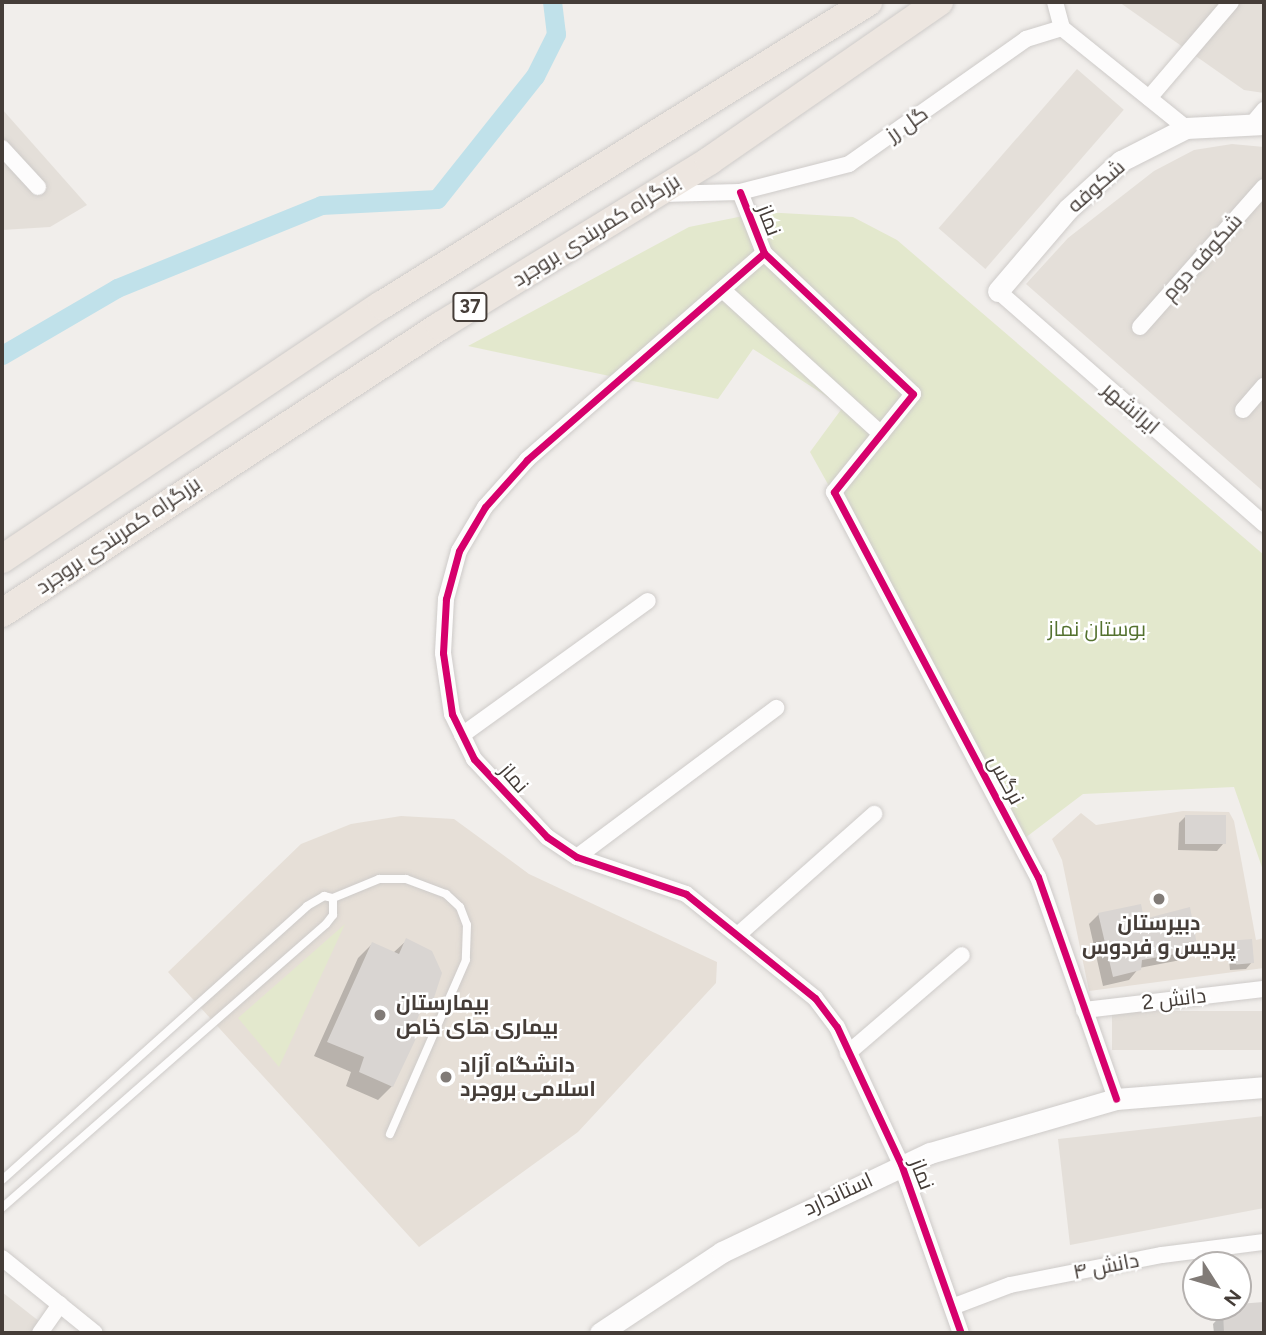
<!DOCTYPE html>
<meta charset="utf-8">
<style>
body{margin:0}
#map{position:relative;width:1266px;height:1335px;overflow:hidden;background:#f1eeeb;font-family:Figtree,Cairo,sans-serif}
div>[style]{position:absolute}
.residential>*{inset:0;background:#e4dfd9;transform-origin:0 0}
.education>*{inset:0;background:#e6dfd7}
.green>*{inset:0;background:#e3e8cd}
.shadow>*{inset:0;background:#0003}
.canal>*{height:19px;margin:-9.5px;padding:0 9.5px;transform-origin:9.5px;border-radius:9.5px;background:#c0e1ea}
.building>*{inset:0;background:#d9d5d2;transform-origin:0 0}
.roads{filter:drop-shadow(0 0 2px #cecbc9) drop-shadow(0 0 2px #cecbc9)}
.service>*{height:8px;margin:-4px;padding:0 4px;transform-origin:4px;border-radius:4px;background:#fdfcfc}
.minor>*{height:16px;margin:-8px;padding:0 8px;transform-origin:8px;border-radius:8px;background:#fdfcfc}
.tertiary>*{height:21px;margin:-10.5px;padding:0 10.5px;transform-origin:10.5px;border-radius:10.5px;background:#fdfcfc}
.trunk>*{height:28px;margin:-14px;padding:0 14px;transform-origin:14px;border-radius:14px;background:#ede6e0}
.cycleway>*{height:7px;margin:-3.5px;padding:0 3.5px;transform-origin:3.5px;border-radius:3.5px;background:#d6006c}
.dots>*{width:19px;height:19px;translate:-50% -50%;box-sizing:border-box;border:4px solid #fff;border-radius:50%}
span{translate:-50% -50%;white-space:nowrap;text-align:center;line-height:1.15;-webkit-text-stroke:5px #fff;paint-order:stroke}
.shield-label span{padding:2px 5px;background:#fff;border:2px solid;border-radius:5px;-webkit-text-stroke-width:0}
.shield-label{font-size:19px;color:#453d38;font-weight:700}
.street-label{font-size:21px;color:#453d38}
.park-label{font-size:21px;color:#557230}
.poi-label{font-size:21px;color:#453d38;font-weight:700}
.left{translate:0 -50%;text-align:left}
.frame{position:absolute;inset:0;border:4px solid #453d38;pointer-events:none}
.north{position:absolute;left:1182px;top:1251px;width:70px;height:70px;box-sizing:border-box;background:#fff;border:2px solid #b5b1af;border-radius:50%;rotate:127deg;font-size:19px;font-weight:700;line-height:28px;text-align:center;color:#453d38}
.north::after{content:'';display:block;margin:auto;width:24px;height:32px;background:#817b77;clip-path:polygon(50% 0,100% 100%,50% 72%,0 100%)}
</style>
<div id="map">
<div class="residential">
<div style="clip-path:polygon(1119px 2px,1264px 2px,1264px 93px,1244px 90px)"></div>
<div style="left:1077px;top:69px;width:62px;height:211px;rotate:41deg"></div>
<div style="clip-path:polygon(2px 109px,87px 205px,50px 227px,2px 230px)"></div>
<div style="clip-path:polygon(1232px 144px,1264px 147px,1264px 492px,1026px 284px,1068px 238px,1154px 171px,1194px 150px)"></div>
<div style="left:1264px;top:1011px;width:39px;height:152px;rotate:90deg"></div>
<div style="clip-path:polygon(1264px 1116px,1264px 1208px,1070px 1245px,1058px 1139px)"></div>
<div style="clip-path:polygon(2px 1292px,54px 1333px,2px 1333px)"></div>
</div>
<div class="education">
<div style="clip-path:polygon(1183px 811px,1229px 812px,1234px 821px,1256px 940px,1264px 938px,1264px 968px,1089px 991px,1062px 860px,1052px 839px,1081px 813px,1096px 825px)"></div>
<div style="clip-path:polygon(401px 816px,454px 819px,529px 874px,717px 962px,716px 983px,578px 1132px,419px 1247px,168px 972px,301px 844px,351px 824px)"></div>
</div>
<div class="green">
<div style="clip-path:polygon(763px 212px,853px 217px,897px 240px,1264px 555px,1264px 873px,1234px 787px,1083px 794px,1025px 838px,810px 452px,843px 407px,753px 349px,718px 399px,468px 346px,689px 227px)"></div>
<div style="clip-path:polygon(345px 924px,279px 1067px,238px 1018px)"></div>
</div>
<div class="shadow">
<div style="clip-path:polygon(1186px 816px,1223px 844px,1217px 851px,1178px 850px,1179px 823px)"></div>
<div style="clip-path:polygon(1099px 914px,1143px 921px,1196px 949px,1186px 959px,1139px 968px,1129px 980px,1103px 986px,1089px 924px)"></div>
<div style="clip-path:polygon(407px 940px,430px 1003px,416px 1016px,392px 1086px,378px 1100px,346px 1086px,351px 1072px,314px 1056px,358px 958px,372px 944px,393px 953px)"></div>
<div style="clip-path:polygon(1234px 942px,1252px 962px,1246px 969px,1230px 970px,1228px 949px)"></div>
<div style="clip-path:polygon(1264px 1304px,1264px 1333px,1214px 1333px,1213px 1324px,1223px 1313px,1239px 1305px)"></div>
</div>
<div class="canal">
<div style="left:2px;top:355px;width:133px;rotate:-30.2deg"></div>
<div style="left:117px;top:288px;width:220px;rotate:-22.1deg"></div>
<div style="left:321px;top:205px;width:116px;rotate:-3deg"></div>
<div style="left:437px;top:199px;width:157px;rotate:-51.5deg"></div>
<div style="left:535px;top:76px;width:47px;rotate:-63.4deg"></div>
<div style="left:556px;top:34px;width:32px;rotate:-97deg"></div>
</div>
<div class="building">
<div style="left:1185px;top:815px;width:41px;height:29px"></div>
<div style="clip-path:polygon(1141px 904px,1144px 919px,1190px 907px,1198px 950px,1142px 960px,1141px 970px,1113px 977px,1098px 913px)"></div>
<div style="clip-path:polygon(406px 938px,432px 951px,442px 973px,432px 1004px,425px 1001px,414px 1027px,420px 1030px,393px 1087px,359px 1072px,364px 1057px,327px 1042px,372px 942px,399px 954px)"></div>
<div style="left:1252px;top:939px;width:24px;height:18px;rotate:85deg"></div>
<div style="clip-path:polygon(1264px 1302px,1264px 1333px,1224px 1333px,1223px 1312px,1239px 1310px,1238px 1304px)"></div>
</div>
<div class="roads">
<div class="service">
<div style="left:333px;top:898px;width:50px;rotate:-22.4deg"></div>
<div style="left:379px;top:879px;width:27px"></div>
<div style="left:406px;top:879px;width:43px;rotate:20.6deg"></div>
<div style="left:446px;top:894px;width:19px;rotate:43deg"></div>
<div style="left:460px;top:907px;width:19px;rotate:69deg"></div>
<div style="left:467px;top:925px;width:35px;rotate:92deg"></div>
<div style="left:466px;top:960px;width:190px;rotate:113.6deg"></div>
<div style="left:2px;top:1180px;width:410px;rotate:-41.9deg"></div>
<div style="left:307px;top:906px;width:20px;rotate:-30deg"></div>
<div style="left:324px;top:896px;width:9px;rotate:13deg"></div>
<div style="left:333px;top:898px;width:17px;rotate:90deg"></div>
<div style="left:333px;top:915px;width:11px;rotate:128deg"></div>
<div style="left:326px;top:924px;width:431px;rotate:138.8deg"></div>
</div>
<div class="minor">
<div style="left:1055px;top:2px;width:27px;rotate:75deg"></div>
<div style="left:1062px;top:28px;width:159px;rotate:38.9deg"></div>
<div style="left:1149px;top:98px;width:126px;rotate:-49.5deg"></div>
<div style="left:1254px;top:122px;width:16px;rotate:-50deg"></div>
<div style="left:2px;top:148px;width:53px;rotate:47.3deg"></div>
<div style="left:740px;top:192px;width:66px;rotate:68.5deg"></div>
<div style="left:764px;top:253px;width:315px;rotate:138.9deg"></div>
<div style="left:527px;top:460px;width:63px;rotate:131.8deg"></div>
<div style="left:485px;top:507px;width:51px;rotate:120.6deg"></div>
<div style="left:459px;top:551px;width:50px;rotate:105.2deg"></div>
<div style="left:446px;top:599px;width:54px;rotate:93.2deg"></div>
<div style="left:443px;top:653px;width:62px;rotate:81.6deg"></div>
<div style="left:452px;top:714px;width:50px;rotate:63.9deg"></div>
<div style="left:474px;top:759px;width:107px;rotate:46.9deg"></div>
<div style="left:547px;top:837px;width:36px;rotate:34deg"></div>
<div style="left:577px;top:857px;width:115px;rotate:18.7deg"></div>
<div style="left:686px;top:894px;width:166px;rotate:38.9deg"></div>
<div style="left:815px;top:998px;width:36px;rotate:53deg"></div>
<div style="left:837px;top:1027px;width:151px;rotate:65deg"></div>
<div style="left:901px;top:1164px;width:179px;rotate:70.5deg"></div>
<div style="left:661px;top:194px;width:79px;rotate:-1.5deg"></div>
<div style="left:740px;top:192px;width:113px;rotate:-14.4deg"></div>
<div style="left:849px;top:164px;width:217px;rotate:-35.2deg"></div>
<div style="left:1026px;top:39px;width:38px;rotate:-17deg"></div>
<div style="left:764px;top:253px;width:205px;rotate:43.4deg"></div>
<div style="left:913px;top:394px;width:126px;rotate:128.9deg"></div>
<div style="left:834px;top:492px;width:436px;rotate:62.1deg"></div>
<div style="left:1038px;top:877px;width:235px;rotate:70.6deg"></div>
<div style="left:998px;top:291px;width:354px;rotate:41.2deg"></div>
<div style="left:725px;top:292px;width:211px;rotate:42.3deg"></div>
<div style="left:1140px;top:327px;width:187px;rotate:-48.5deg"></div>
<div style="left:1243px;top:410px;width:32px;rotate:-49deg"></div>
<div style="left:462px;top:735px;width:229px;rotate:-35.8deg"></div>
<div style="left:577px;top:857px;width:249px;rotate:-36.8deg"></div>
<div style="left:739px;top:934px;width:181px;rotate:-41.6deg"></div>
<div style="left:1084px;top:1010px;width:181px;rotate:-6.7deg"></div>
<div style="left:848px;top:1053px;width:150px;rotate:-40.7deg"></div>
<div style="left:2px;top:1258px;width:119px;rotate:38.9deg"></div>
<div style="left:952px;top:1307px;width:62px;rotate:-20.8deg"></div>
<div style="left:1010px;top:1285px;width:155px;rotate:-11.2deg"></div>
<div style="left:1162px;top:1255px;width:103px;rotate:-7.3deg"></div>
<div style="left:40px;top:1333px;width:35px;rotate:-55deg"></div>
</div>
<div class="tertiary">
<div style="left:998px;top:291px;width:108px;rotate:-49.5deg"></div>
<div style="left:1068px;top:209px;width:72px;rotate:-42.2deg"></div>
<div style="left:1121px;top:161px;width:73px;rotate:-26.9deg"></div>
<div style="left:1186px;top:128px;width:78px;rotate:-2.9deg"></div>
<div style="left:600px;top:1333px;width:146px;rotate:-33.6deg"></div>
<div style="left:722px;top:1252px;width:230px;rotate:-25.5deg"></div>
<div style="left:930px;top:1153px;width:194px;rotate:-16.2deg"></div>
<div style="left:1116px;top:1099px;width:148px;rotate:-4.6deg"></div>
</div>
<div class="trunk">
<div style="left:2px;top:559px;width:457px;rotate:-33.8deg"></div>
<div style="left:382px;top:305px;width:573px;rotate:-31.94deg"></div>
<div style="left:2px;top:613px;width:524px;rotate:-33.23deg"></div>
<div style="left:440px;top:326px;width:316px;rotate:-31.5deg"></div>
<div style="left:709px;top:161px;width:280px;rotate:-34.7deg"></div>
</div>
</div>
<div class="cycleway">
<div style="left:740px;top:192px;width:66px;rotate:68.5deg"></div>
<div style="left:764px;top:253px;width:315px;rotate:138.9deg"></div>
<div style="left:527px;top:460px;width:63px;rotate:131.8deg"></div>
<div style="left:485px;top:507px;width:51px;rotate:120.6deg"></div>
<div style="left:459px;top:551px;width:50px;rotate:105.2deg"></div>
<div style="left:446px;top:599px;width:54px;rotate:93.2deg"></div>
<div style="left:443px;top:653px;width:62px;rotate:81.6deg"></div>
<div style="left:452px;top:714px;width:50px;rotate:63.9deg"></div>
<div style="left:474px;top:759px;width:107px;rotate:46.9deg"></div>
<div style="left:547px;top:837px;width:36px;rotate:34deg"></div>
<div style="left:577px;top:857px;width:115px;rotate:18.7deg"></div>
<div style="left:686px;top:894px;width:166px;rotate:38.9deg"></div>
<div style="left:815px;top:998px;width:36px;rotate:53deg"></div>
<div style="left:837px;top:1027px;width:151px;rotate:65deg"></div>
<div style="left:901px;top:1164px;width:179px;rotate:70.5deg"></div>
<div style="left:764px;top:253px;width:205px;rotate:43.4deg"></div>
<div style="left:913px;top:394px;width:126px;rotate:128.9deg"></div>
<div style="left:834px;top:492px;width:436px;rotate:62.1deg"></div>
<div style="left:1038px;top:877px;width:235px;rotate:70.6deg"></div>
</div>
<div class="dots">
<div style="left:1159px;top:899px;background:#817b77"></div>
<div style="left:380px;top:1015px;background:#817b77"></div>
<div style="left:446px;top:1077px;background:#817b77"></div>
</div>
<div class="shield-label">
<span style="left:470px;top:307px">37</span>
</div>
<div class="street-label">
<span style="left:907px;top:124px;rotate:-35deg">گل رز</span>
<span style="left:1096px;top:186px;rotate:-41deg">شکوفه</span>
<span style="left:769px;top:220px;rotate:69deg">نماز</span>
<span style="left:596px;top:230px;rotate:-32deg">بزرگراه کمربندی بروجرد</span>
<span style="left:1202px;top:257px;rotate:-48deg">شکوفه دوم</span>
<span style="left:1131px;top:408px;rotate:41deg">ایرانشهر</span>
<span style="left:118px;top:535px;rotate:-34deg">بزرگراه کمربندی بروجرد</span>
<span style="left:514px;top:778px;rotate:49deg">نماز</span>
<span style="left:1006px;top:780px;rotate:62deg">نرگس</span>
<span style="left:1174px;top:999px;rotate:-7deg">دانش 2</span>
<span style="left:922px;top:1174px;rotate:69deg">نماز</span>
<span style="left:838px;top:1194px;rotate:-25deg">استاندارد</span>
<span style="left:1106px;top:1266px;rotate:-11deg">دانش ۴</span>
</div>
<div class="park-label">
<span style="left:1097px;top:629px">بوستان نماز</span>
</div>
<div class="poi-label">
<span style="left:1159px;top:935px">دبیرستان<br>پردیس و فردوس</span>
<span class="left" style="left:396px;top:1015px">بیمارستان<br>بیماری های خاص</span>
<span class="left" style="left:460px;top:1077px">دانشگاه آزاد<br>اسلامی بروجرد</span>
</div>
<div class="frame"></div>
<div class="north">N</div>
</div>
